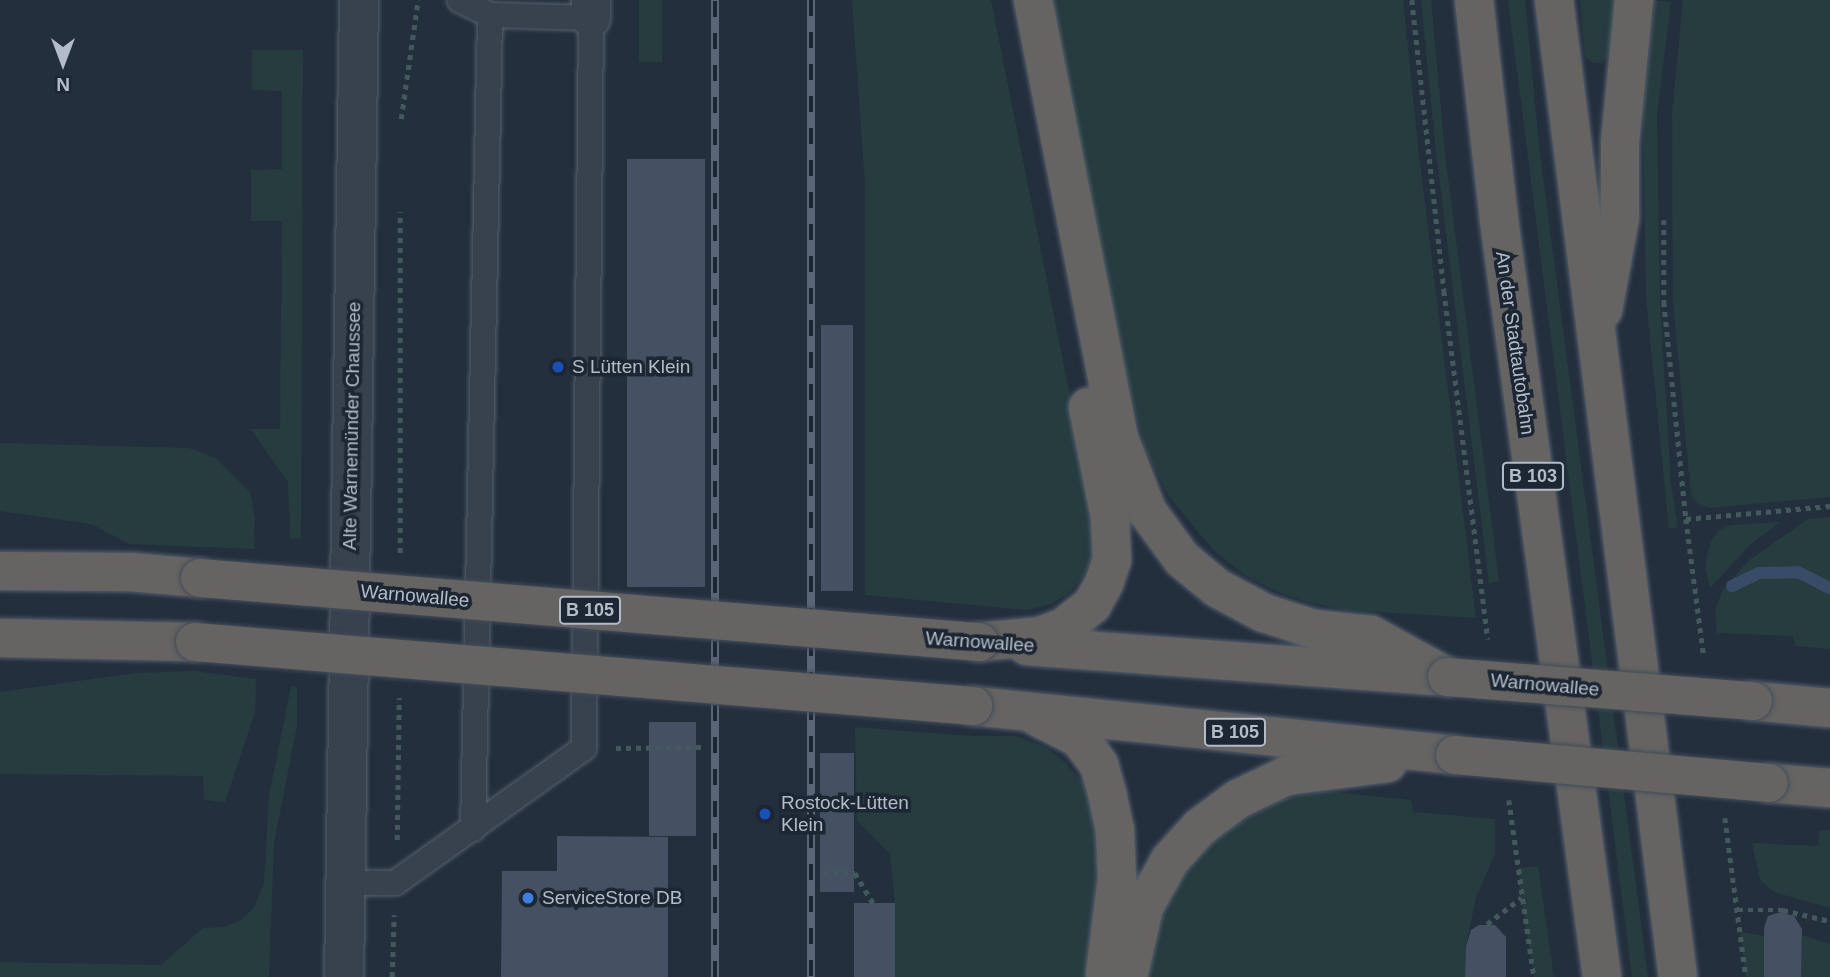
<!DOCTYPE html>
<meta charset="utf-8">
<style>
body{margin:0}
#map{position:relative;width:1830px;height:977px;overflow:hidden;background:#242f3e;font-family:Helvetica,sans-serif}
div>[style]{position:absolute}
.green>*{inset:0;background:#263c3f;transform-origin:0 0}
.stream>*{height:12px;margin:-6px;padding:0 6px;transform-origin:6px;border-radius:6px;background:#394c67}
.building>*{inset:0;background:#455162;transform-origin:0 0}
.path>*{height:4.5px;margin-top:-2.25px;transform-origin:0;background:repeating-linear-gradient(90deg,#44595c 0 5px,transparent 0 10px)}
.roads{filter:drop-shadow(0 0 2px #565f6c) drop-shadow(0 0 2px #565f6c)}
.service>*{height:24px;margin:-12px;padding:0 12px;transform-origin:12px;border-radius:12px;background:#38414e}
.minor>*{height:38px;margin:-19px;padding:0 19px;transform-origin:19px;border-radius:19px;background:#38414e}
.tertiary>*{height:38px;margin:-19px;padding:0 19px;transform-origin:19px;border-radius:19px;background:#38414e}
.trunk>*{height:38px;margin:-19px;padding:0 19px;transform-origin:19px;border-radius:19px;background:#656462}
.rail>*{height:8px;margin-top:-4px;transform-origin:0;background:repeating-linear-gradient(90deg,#1d2633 0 16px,#5a6575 0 32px);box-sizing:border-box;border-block:2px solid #5a6575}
.bridges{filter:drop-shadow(0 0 2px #434c59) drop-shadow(0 0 2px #434c59)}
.trunk-bridge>*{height:38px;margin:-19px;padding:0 19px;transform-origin:19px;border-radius:19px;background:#656462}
.dots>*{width:19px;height:19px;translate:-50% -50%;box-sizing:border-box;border:4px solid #1d2633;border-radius:50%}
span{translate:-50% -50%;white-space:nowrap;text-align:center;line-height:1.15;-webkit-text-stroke:7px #1d2633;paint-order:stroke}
.shield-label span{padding:2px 5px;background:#1d2633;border:2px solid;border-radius:5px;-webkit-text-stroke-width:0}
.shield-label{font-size:18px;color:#b4bcc9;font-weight:700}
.street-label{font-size:19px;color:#b4bcc9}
.poi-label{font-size:19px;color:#b4bcc9}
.left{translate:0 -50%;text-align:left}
.north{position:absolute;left:28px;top:28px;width:70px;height:70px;-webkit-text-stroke:5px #1d2633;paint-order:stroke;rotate:180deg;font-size:19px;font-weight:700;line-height:28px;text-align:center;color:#b4bcc9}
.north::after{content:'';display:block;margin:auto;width:24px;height:32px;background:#b4bcc9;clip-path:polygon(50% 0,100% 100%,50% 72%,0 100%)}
</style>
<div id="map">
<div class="green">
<div style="left:639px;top:0;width:23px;height:62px"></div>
<div style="clip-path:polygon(852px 0,991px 0,1096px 526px,1093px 556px,1083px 577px,1069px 593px,1051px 604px,1027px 610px,865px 595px,865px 184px)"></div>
<div style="clip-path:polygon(1050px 0,1403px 0,1419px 155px,1476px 618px,1346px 610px,1307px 602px,1276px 591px,1246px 576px,1213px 550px,1168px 495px,1146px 453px,1123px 362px)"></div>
<div style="clip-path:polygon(1421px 0,1431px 0,1445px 153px,1499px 581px,1489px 583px,1436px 152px)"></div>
<div style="clip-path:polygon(1508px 0,1525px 0,1539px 146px,1648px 977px,1632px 977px)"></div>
<div style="clip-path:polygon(1580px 0,1615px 0,1608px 57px,1601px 63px,1593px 63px,1585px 56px)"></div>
<div style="clip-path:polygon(1655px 0,1671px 2px,1657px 114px,1660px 302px,1671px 484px,1678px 527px,1669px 529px,1646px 298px,1643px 110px)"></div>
<div style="clip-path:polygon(1683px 0,1830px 0,1830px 497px,1709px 508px,1697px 503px,1691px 495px,1673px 302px,1672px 114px)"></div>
<div style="clip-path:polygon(252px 50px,303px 50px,301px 538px,290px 539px,288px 482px,251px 429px,280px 429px,282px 221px,251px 221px,251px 170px,282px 169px,282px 91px,252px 90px)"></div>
<div style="clip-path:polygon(0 443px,189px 448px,216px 458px,250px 492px,255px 518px,254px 549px,130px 544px,91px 524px,0 511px)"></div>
<div style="clip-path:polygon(1830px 517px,1830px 649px,1795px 646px,1793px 636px,1717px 633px,1715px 610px,1723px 589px,1748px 561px,1808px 519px)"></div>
<div style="clip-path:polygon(1780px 522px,1751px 544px,1710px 588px,1705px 566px,1707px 554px,1711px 541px,1719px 530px,1731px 525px)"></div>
<div style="clip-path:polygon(194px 671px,256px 679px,255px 712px,225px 802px,204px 800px,203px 776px,0 774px,0 692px,135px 673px)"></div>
<div style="clip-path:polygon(291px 686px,297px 687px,297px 726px,274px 843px,269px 977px,0 977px,0 962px,161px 965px,203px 928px,224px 927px,241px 920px,254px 907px,264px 883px,269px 796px)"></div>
<div style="clip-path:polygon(855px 727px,971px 736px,1016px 736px,1046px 747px,1066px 763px,1083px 783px,1097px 826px,1099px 885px,1089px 977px,894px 977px,895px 903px,890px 854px,857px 820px)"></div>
<div style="clip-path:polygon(1325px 791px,1411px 800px,1413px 812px,1495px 819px,1495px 854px,1476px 897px,1466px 947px,1465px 977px,1148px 977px,1155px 932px,1174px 890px,1192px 862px,1214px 838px,1282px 799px)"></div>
<div style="clip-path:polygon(1820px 830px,1830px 830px,1830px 908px,1774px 892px,1760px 880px,1752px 843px,1818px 846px)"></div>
<div style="clip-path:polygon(1538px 866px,1554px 977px,1534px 977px,1521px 898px,1518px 868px)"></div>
<div style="clip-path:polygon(1740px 932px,1764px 936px,1764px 977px,1746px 977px)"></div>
<div style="clip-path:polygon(1802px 935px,1830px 944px,1830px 977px,1801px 977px)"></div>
</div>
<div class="stream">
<div style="left:1732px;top:586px;width:30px;rotate:-26deg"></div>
<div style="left:1759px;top:573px;width:39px;rotate:-1deg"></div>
<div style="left:1798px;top:572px;width:36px;rotate:27deg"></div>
</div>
<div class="building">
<div style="left:627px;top:159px;width:78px;height:428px"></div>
<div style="left:821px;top:325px;width:32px;height:266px"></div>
<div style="left:649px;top:722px;width:47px;height:114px"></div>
<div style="left:820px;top:753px;width:34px;height:139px"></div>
<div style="clip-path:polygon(557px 836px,668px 837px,668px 977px,501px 977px,502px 871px,557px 871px)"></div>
<div style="left:854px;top:903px;width:41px;height:74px"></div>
<div style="clip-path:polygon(1781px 912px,1794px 916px,1802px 929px,1801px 977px,1764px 977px,1764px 928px,1768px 916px)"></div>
<div style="clip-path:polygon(1479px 925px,1495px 925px,1506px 937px,1506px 977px,1465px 977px,1466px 947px,1471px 930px)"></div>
</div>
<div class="path">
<div style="left:1412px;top:0;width:293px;rotate:83.7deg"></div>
<div style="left:1444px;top:291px;width:351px;rotate:82.8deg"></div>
<div style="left:401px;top:119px;width:120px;rotate:-81.9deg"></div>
<div style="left:1664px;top:220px;width:82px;rotate:90deg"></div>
<div style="left:1664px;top:302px;width:218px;rotate:84.2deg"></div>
<div style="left:1686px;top:519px;width:139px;rotate:82.6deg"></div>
<div style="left:1686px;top:519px;width:145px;rotate:-5.2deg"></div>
<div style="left:400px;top:553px;width:341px;rotate:-90deg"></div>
<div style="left:616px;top:748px;width:89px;rotate:-0.6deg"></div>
<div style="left:1509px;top:800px;width:179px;rotate:82deg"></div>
<div style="left:1725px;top:818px;width:160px;rotate:82.5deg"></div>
<div style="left:397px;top:840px;width:142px;rotate:-89.2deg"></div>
<div style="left:823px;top:873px;width:32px"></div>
<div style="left:855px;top:873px;width:35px;rotate:59deg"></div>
<div style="left:1738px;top:910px;width:45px"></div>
<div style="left:1783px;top:910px;width:48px;rotate:13.2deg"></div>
<div style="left:1487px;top:924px;width:43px;rotate:-37.4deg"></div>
<div style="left:392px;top:977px;width:62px;rotate:-88.2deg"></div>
</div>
<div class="roads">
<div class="service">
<div style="left:473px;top:829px;width:814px;rotate:-88.8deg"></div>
<div style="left:346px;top:883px;width:49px"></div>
<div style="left:395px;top:883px;width:232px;rotate:-35.5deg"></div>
<div style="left:584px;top:748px;width:730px;rotate:-89.45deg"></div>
<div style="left:591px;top:18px;width:101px;rotate:-178.3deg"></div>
<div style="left:490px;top:15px;width:34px;rotate:-154deg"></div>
</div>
<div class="minor">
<div style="left:591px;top:18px;width:18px;rotate:-90deg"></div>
</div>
<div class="tertiary">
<div style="left:344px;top:977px;width:977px;rotate:-89.12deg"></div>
</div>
<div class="trunk">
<div style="left:1033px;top:0;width:446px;rotate:78.9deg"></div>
<div style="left:1119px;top:438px;width:78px;rotate:69deg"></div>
<div style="left:1147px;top:511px;width:59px;rotate:53.9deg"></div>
<div style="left:1182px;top:559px;width:45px;rotate:39.6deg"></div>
<div style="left:1217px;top:588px;width:53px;rotate:28deg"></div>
<div style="left:1264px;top:613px;width:52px;rotate:17.7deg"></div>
<div style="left:1314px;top:629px;width:57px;rotate:6deg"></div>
<div style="left:1371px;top:635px;width:87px;rotate:28.9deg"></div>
<div style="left:1474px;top:0;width:221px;rotate:83.5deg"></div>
<div style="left:1499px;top:220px;width:764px;rotate:82.25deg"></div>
<div style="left:1554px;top:0;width:985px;rotate:82.77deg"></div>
<div style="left:1603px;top:310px;width:95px;rotate:-79.6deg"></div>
<div style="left:1620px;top:217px;width:74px;rotate:-90deg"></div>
<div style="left:1620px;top:143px;width:144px;rotate:-84.4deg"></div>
<div style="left:0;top:571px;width:130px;rotate:0.4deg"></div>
<div style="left:130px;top:572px;width:70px;rotate:4.9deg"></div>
<div style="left:0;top:638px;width:195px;rotate:1.2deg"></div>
<div style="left:979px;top:642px;width:62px;rotate:-5.5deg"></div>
<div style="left:1041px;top:636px;width:25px;rotate:-21deg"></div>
<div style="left:1064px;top:627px;width:36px;rotate:-38deg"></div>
<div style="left:1092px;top:605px;width:25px;rotate:-61deg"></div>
<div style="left:1104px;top:583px;width:24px;rotate:-71deg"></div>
<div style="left:1112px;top:560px;width:43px;rotate:-92.7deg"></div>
<div style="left:1110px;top:517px;width:112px;rotate:-101.3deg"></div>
<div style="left:1027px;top:646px;width:409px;rotate:4.2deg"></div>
<div style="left:1753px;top:701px;width:77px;rotate:5.2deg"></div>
<div style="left:973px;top:706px;width:484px;rotate:5.8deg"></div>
<div style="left:1036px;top:716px;width:48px;rotate:27.1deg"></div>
<div style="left:1079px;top:738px;width:34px;rotate:53deg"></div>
<div style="left:1099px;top:765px;width:29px;rotate:74deg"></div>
<div style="left:1107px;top:793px;width:38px;rotate:78deg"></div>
<div style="left:1115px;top:830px;width:48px;rotate:87.6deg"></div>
<div style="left:1117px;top:878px;width:97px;rotate:97.1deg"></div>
<div style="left:1769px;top:783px;width:61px;rotate:4.7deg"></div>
<div style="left:1128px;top:977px;width:72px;rotate:-77.1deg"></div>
<div style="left:1144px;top:907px;width:54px;rotate:-61deg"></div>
<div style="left:1170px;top:860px;width:45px;rotate:-47.7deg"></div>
<div style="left:1200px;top:827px;width:47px;rotate:-36.4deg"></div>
<div style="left:1238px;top:799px;width:53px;rotate:-25.6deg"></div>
<div style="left:1286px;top:776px;width:102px;rotate:-7.3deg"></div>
</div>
</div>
<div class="rail">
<div style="left:811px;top:0;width:977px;rotate:90deg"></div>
<div style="left:715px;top:977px;width:977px;rotate:-90deg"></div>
</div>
<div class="bridges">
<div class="trunk-bridge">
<div style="left:200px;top:578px;width:782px;rotate:4.7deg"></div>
<div style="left:195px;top:642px;width:781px;rotate:4.7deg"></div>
<div style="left:1447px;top:677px;width:307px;rotate:4.5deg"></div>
<div style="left:1455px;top:755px;width:315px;rotate:5.1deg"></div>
</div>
</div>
<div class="dots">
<div style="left:558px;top:367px;background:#1a4fb4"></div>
<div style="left:765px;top:814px;background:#1a4fb4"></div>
<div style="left:528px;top:898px;background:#3f7fe0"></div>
</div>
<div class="shield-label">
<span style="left:1533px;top:476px">B 103</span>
<span style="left:590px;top:610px">B 105</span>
<span style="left:1235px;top:732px">B 105</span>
</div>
<div class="street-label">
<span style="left:1515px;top:343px;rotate:82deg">An der Stadtautobahn</span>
<span style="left:352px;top:426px;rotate:-89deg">Alte Warnemünder Chaussee</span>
<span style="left:415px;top:596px;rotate:5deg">Warnowallee</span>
<span style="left:980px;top:642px;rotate:4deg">Warnowallee</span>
<span style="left:1545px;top:685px;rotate:5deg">Warnowallee</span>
</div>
<div class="poi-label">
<span class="left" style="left:572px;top:367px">S Lütten Klein</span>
<span class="left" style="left:781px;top:814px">Rostock-Lütten<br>Klein</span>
<span class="left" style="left:542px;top:898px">ServiceStore DB</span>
</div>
<div class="north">N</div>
</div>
